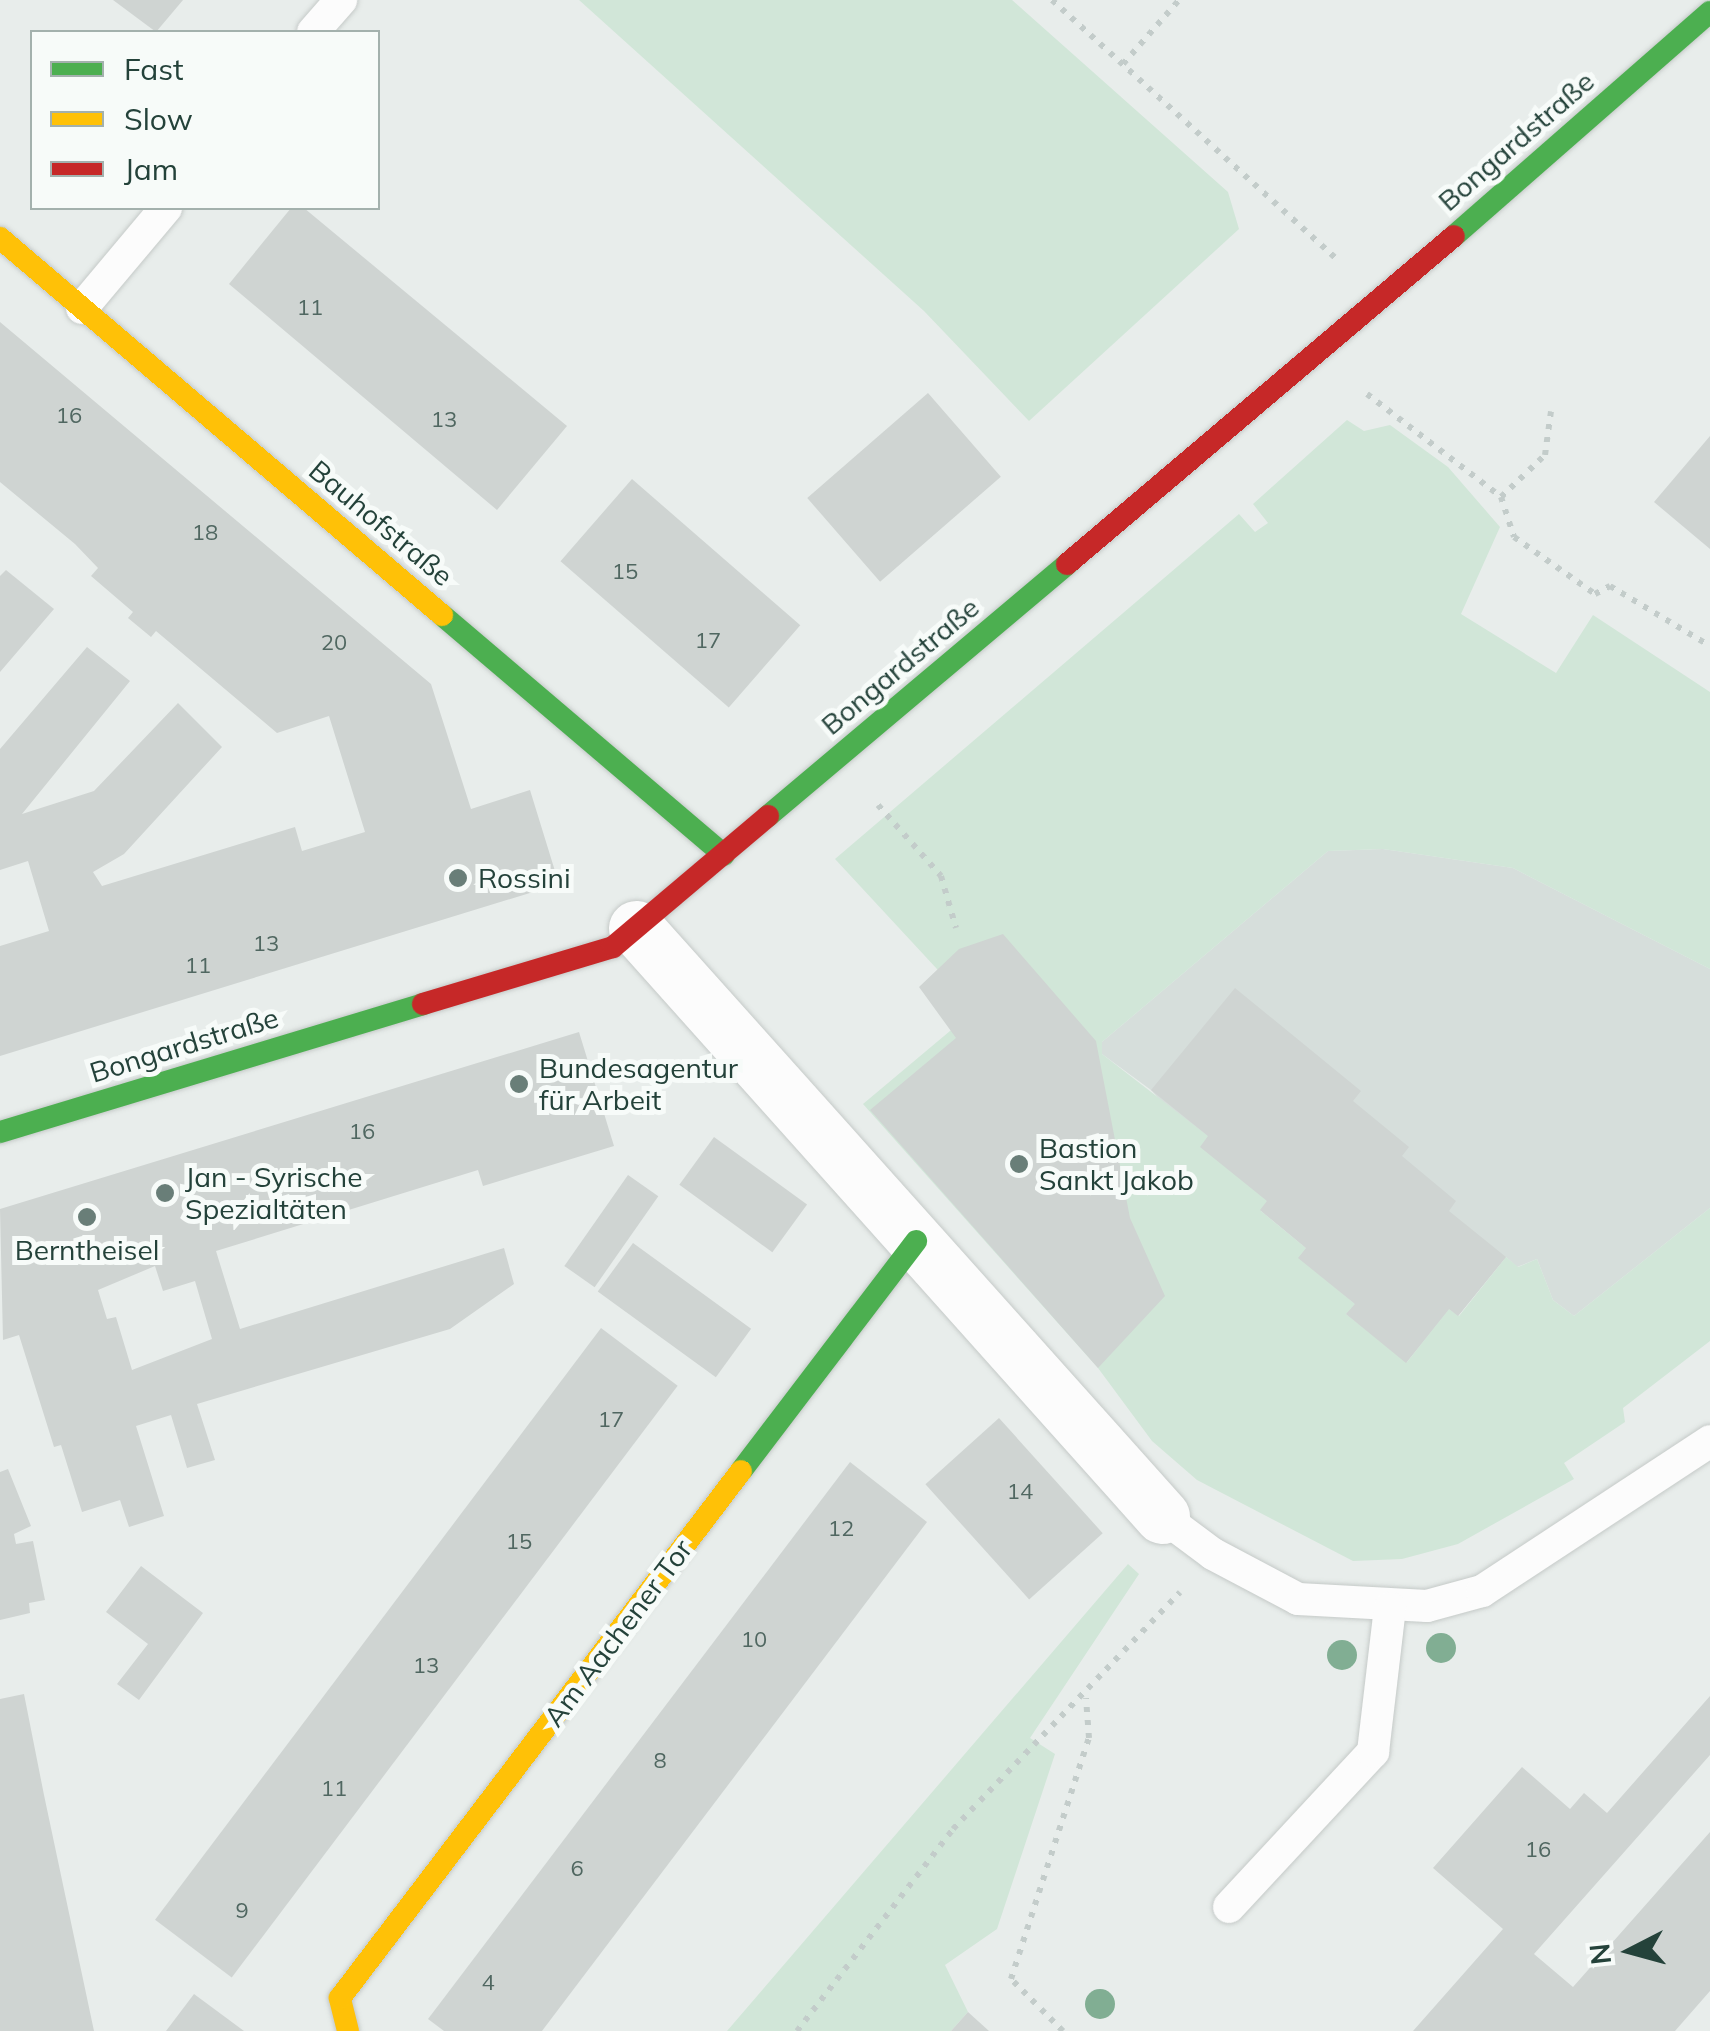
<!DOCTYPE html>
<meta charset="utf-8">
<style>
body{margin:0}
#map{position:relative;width:1710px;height:2031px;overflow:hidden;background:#e8edeb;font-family:Mulish,sans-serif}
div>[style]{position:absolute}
.built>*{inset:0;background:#d6dedb}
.green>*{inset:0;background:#d1e6d8}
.building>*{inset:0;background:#cfd4d2;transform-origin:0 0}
.path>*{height:6px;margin-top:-3px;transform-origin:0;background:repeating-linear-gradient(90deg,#c3ccca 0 5px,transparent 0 13px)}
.roads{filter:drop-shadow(0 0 2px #c5cac8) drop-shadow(0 0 2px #c5cac8)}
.lane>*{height:32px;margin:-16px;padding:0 16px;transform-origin:16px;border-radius:16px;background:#fcfcfc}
.street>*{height:55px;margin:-27.5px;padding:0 27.5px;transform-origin:27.5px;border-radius:27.5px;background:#fcfcfc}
.fast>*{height:22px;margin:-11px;padding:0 11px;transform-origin:11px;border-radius:11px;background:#4caf50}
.slow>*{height:22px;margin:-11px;padding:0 11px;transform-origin:11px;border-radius:11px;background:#ffc107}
.jam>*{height:22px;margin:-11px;padding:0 11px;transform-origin:11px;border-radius:11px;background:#c62828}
.trees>*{width:30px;height:30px;margin:-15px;border-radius:50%;background:#81ae93}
.dots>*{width:28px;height:28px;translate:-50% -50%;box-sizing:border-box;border:5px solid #f7fbf9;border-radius:50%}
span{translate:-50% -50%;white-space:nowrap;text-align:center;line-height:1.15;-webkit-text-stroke:10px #f7fbf9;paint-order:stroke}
.number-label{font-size:22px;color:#506761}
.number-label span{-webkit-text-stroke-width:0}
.street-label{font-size:28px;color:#24423a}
.poi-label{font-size:28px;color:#24423a}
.left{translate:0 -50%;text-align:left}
.legend{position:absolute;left:30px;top:30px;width:350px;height:180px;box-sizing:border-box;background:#f7fbf9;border:2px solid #a3b1ad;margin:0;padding:12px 18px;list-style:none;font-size:30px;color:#24423a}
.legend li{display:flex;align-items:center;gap:20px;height:50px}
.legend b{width:50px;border:2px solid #a3b1ad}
.north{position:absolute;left:1580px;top:1901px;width:100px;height:100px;-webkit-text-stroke:8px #f7fbf9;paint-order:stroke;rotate:264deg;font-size:28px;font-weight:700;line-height:40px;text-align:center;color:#24423a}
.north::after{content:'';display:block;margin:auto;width:35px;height:45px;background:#24423a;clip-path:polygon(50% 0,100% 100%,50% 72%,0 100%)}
</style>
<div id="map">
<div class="built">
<div style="clip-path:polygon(1383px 849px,1513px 868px,1710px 969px,1710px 1208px,1574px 1316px,1553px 1300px,1537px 1259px,1517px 1267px,1506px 1257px,1458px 1316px,1450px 1309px,1406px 1363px,1346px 1314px,1354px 1303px,1298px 1258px,1306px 1248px,1260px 1210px,1151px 1090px,1102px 1054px,1102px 1042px,1328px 851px)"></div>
</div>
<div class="green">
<div style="clip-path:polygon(579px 0,1012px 0,1228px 192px,1239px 229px,1029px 421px,924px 311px)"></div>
<div style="clip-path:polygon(1347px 420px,1364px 431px,1390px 425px,1448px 467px,1500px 527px,1461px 614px,1556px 673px,1593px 615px,1710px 692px,1710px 969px,1513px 868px,1383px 849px,1328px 851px,1102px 1042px,1102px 1054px,1208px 1136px,1267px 1201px,1261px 1211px,1306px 1248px,1299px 1257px,1355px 1304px,1346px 1314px,1407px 1362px,1449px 1309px,1459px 1316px,1506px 1257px,1518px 1267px,1537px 1259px,1553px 1300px,1574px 1316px,1710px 1208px,1710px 1341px,1623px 1408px,1625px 1422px,1564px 1463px,1574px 1479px,1458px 1544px,1402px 1559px,1353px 1561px,1197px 1480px,1152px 1441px,1098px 1368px,863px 1104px,975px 1010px,835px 859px,1239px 514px,1255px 532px,1268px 523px,1253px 504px)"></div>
<div style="clip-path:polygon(1128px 1564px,1139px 1574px,1030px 1738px,1055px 1754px,997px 1929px,945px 1965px,968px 2012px,951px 2031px,727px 2031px)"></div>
</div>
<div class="building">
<div style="clip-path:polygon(113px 0,183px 0,156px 32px)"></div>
<div style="clip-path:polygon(291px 208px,304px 208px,567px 426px,497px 510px,229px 284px)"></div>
<div style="clip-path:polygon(0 322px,431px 684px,471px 809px,530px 790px,559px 884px,0 1056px,0 946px,49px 931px,28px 861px,0 870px,0 749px,87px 647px,130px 681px,22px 814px,94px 791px,178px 703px,222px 747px,124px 854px,93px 872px,102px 886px,295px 827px,302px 851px,365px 832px,329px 716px,277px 733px,156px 631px,151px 637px,128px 618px,133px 612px,91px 576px,98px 568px,75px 544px,0 482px)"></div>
<div style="left:928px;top:393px;width:111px;height:160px;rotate:49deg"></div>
<div style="clip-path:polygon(1710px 436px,1710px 549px,1654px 502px)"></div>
<div style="left:632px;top:479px;width:223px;height:109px;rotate:41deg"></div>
<div style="clip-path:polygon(6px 570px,54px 609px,0 672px,0 576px)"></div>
<div style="clip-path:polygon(1003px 934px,1096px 1041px,1130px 1218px,1165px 1296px,1098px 1368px,870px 1110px,956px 1038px,919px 987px,959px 949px)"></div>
<div style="clip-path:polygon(1235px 988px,1361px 1091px,1353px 1101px,1409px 1147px,1402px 1156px,1456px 1201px,1449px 1211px,1506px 1257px,1458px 1316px,1449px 1309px,1406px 1363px,1346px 1314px,1355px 1304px,1298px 1258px,1306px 1248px,1260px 1210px,1267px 1201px,1200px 1147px,1208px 1136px,1151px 1090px)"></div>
<div style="clip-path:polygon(evenodd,579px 1032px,614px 1146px,483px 1186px,478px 1170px,216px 1251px,240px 1329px,504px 1248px,514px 1284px,450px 1329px,197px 1404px,215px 1460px,187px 1468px,171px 1415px,136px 1426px,164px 1516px,129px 1527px,120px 1500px,82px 1512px,61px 1445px,54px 1447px,19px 1335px,3px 1340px,0 1209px,579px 1032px,155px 1266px,163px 1291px,195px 1281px,212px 1339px,132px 1370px,116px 1317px,107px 1319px,98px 1290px,155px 1266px)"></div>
<div style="left:714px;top:1137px;width:115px;height:59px;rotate:36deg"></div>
<div style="left:628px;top:1175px;width:37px;height:111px;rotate:35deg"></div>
<div style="left:633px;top:1243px;width:146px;height:60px;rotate:36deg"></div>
<div style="left:601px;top:1328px;width:96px;height:741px;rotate:37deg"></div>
<div style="left:999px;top:1418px;width:155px;height:99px;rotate:48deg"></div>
<div style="clip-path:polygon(850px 1462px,927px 1522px,542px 2031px,444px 2031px,428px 2019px)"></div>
<div style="clip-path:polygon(8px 1469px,31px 1526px,14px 1534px,16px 1544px,33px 1541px,45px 1600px,29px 1603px,30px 1613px,0 1620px,0 1472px)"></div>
<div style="clip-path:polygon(141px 1566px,203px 1613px,139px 1700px,117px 1684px,148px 1644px,106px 1612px)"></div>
<div style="clip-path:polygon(24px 1694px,44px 1795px,94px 2031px,0 2031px,0 1699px)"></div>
<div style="clip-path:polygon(1710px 1696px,1710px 1755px,1534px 1954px,1573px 1987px,1710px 1832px,1710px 1991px,1675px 2031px,1413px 2031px,1503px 1929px,1433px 1868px,1522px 1767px,1570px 1809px,1584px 1793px,1607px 1813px)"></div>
<div style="clip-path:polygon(194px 1994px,244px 2031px,166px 2031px)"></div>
<div style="clip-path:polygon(968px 2012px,989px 2031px,951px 2031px)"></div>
</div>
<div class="path">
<div style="left:1052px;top:0;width:384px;rotate:42.3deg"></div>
<div style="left:1123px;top:64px;width:85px;rotate:-48.8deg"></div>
<div style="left:1367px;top:394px;width:169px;rotate:37.5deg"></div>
<div style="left:1501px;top:497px;width:42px;rotate:72deg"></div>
<div style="left:1514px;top:537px;width:99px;rotate:35.1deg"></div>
<div style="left:1595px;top:594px;width:17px;rotate:-28deg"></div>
<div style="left:1610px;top:586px;width:117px;rotate:31deg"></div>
<div style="left:1501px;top:497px;width:61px;rotate:-43.7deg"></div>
<div style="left:1545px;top:455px;width:44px;rotate:-82.2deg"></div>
<div style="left:878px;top:805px;width:95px;rotate:48.4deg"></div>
<div style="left:941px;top:876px;width:54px;rotate:73.9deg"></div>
<div style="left:797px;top:2031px;width:255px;rotate:-52.3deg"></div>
<div style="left:953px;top:1829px;width:328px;rotate:-46.2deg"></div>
<div style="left:1063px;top:2031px;width:74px;rotate:-135deg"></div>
<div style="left:1011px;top:1979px;width:253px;rotate:-72.1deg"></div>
<div style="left:1089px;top:1738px;width:40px;rotate:-94.3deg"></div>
</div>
<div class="roads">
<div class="lane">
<div style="left:313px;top:32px;width:43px;rotate:-48.8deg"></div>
<div style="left:82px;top:308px;width:131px;rotate:-50deg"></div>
<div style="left:1162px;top:1516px;width:64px;rotate:36.7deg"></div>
<div style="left:1213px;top:1554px;width:96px;rotate:27.9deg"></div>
<div style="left:1298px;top:1599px;width:129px;rotate:3.1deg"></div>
<div style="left:1427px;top:1606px;width:57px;rotate:-15.3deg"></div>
<div style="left:1482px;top:1591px;width:273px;rotate:-33.3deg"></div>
<div style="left:1229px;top:1907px;width:212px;rotate:-47.1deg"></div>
<div style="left:1373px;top:1752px;width:145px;rotate:-83.3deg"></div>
</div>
<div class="street">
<div style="left:636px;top:928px;width:789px;rotate:48.19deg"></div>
</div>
<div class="fast">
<div style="left:1454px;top:236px;width:340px;rotate:-41.2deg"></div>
<div style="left:442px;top:615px;width:370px;rotate:40.4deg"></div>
<div style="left:768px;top:816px;width:391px;rotate:-40.1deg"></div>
<div style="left:0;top:1132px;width:442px;rotate:-16.8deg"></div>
<div style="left:741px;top:1471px;width:289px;rotate:-52.7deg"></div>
</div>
<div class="slow">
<div style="left:0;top:238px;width:581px;rotate:40.46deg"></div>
<div style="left:348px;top:2031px;width:34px;rotate:-104deg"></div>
<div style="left:340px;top:1998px;width:662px;rotate:-52.73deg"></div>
</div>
<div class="jam">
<div style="left:1067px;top:564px;width:507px;rotate:-40.28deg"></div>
<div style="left:423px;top:1004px;width:198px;rotate:-16.7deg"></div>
<div style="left:613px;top:947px;width:203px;rotate:-40.2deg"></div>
</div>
</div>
<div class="trees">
<div style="left:1441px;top:1648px"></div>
<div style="left:1342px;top:1655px"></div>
<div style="left:1100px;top:2004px"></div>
</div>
<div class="dots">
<div style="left:458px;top:878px;background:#697e78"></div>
<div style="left:519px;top:1084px;background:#697e78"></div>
<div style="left:1019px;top:1164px;background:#697e78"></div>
<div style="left:165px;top:1193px;background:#697e78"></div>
<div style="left:87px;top:1217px;background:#697e78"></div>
</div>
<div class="number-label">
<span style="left:310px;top:308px">11</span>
<span style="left:69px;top:416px">16</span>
<span style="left:444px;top:420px">13</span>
<span style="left:205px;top:533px">18</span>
<span style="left:625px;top:572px">15</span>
<span style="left:708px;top:641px">17</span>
<span style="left:334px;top:643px">20</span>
<span style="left:266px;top:944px">13</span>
<span style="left:198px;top:966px">11</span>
<span style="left:362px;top:1132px">16</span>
<span style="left:611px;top:1420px">17</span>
<span style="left:1020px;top:1492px">14</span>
<span style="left:841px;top:1529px">12</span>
<span style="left:519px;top:1542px">15</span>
<span style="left:754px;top:1640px">10</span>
<span style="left:426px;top:1666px">13</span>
<span style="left:660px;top:1761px">8</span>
<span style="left:334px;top:1789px">11</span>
<span style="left:1538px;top:1850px">16</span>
<span style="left:577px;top:1869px">6</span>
<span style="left:242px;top:1911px">9</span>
<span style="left:488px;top:1983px">4</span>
</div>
<div class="street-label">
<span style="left:1516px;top:141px;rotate:-41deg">Bongardstraße</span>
<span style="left:381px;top:523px;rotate:40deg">Bauhofstraße</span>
<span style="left:900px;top:666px;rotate:-40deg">Bongardstraße</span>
<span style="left:184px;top:1045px;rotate:-17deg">Bongardstraße</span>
<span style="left:618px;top:1633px;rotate:-53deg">Am Aachener Tor</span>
</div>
<div class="poi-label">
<span class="left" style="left:478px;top:878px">Rossini</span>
<span class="left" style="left:539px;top:1084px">Bundesagentur<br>für Arbeit</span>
<span class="left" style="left:1039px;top:1164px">Bastion<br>Sankt Jakob</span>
<span class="left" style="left:185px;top:1193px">Jan - Syrische<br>Spezialtäten</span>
<span style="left:87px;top:1250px">Berntheisel</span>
</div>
<ul class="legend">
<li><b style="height:12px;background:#4caf50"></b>Fast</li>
<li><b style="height:12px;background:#ffc107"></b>Slow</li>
<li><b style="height:12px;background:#c62828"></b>Jam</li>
</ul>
<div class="north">N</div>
</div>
